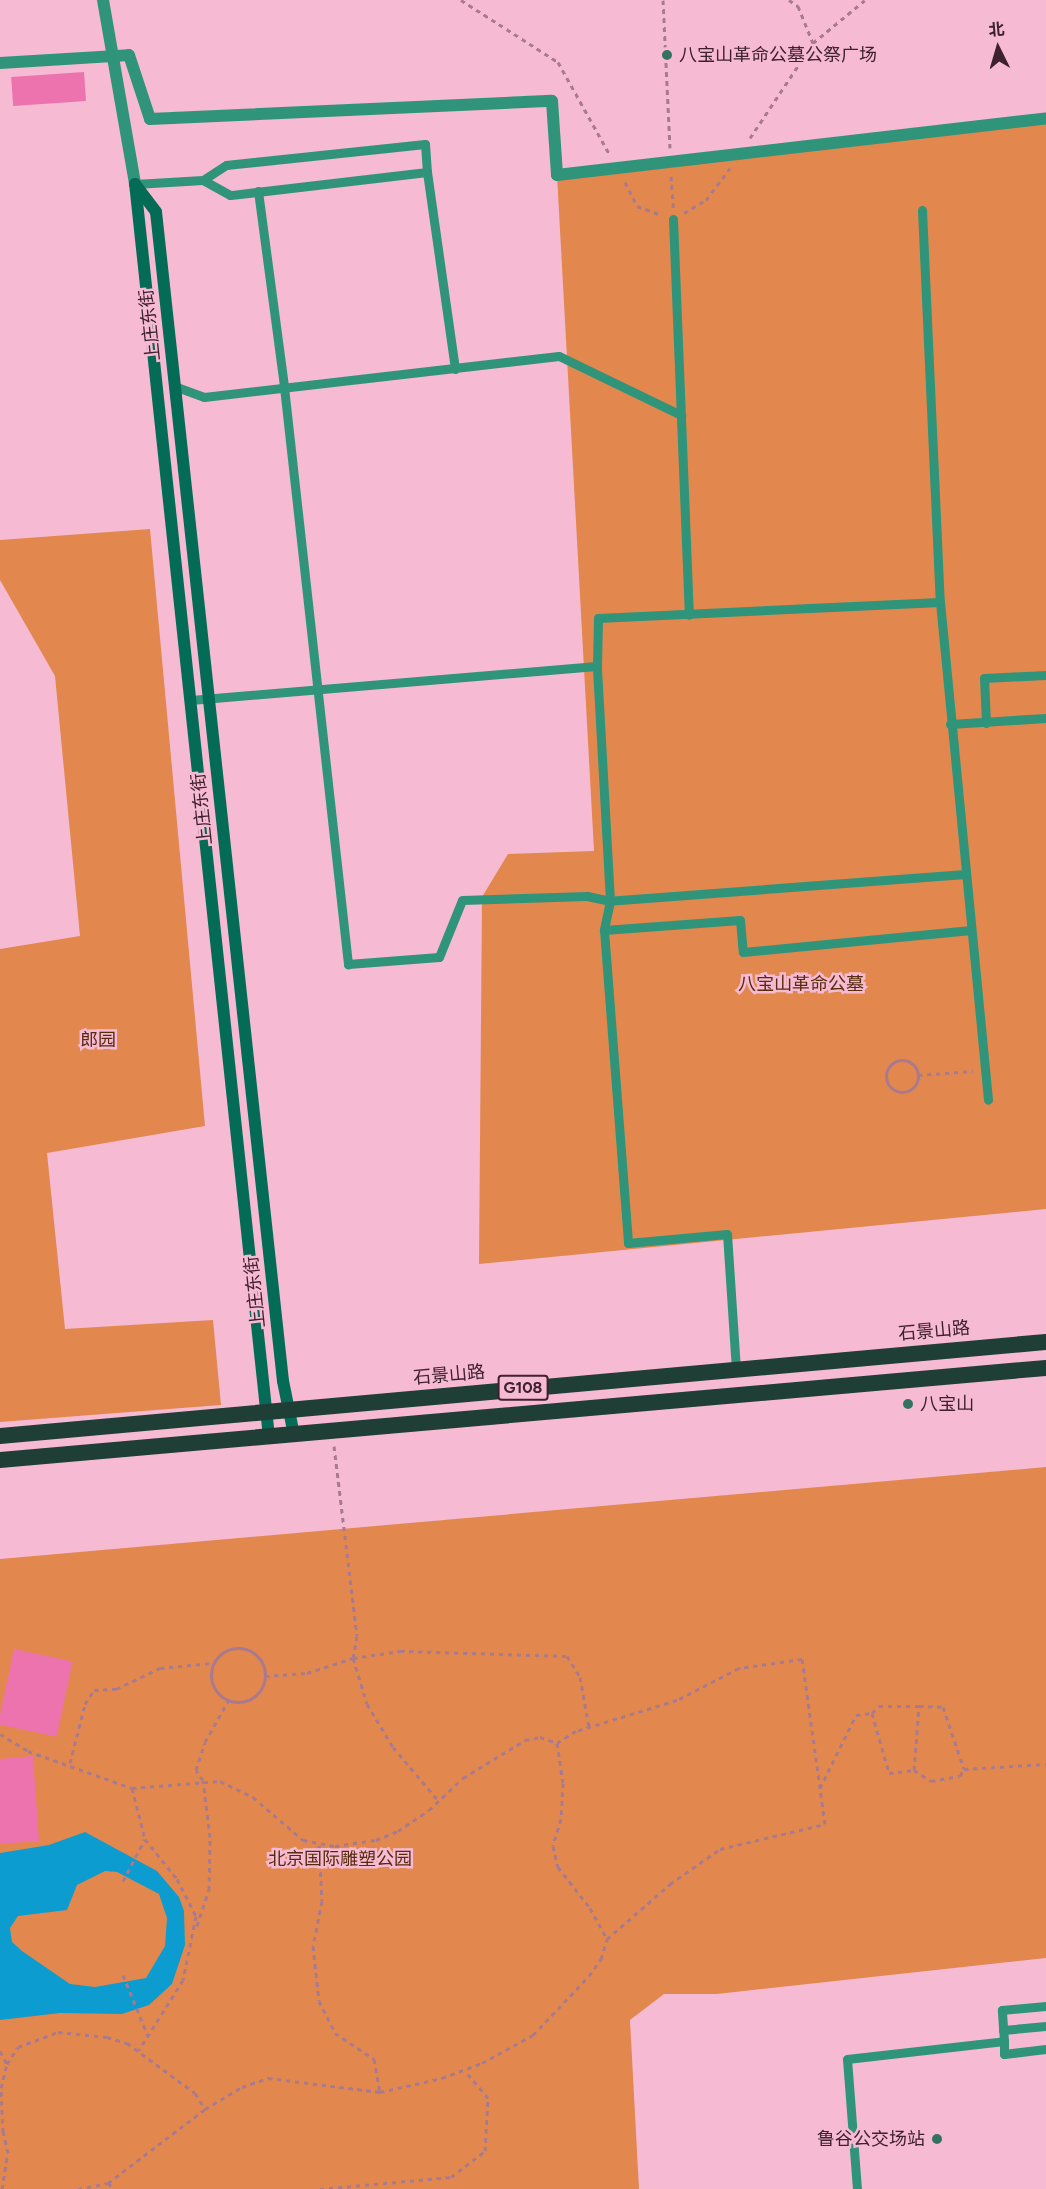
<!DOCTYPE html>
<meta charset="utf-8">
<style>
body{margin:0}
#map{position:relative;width:1046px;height:2189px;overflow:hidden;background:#f6bad3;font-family:Figtree,"Noto Sans SC",sans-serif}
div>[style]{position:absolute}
.green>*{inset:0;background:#e2884e}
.water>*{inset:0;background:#0c9cd0}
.building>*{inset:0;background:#ed73ae;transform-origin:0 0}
.path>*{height:3px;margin-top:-1.5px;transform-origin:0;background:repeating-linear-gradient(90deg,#a97a8e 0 4.5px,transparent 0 9px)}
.path>.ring{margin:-1.5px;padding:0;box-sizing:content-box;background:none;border:3px solid #a97a8e;border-radius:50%}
.service>*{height:9px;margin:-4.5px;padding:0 4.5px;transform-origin:4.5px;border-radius:4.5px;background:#30947a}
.minor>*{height:12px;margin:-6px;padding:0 6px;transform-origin:6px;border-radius:6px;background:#30947a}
.secondary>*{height:12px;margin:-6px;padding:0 6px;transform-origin:6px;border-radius:6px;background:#046c56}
.trunk>*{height:16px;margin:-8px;padding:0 8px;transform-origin:8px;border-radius:8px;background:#1f3e36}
.dots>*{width:16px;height:16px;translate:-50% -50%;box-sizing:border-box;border:3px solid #f6bad3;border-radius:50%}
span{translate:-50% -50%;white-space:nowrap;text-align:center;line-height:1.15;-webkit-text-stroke:5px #f6bad3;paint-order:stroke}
.shield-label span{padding:2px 4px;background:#f6bad3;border:2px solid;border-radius:4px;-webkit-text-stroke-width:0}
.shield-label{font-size:16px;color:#3e212e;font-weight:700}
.poi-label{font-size:18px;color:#3e212e}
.left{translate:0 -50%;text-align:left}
.right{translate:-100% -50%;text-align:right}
.street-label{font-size:18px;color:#3e212e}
.park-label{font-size:18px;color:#572b0c}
.north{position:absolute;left:968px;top:18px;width:60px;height:60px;-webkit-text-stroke:4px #f6bad3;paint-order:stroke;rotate:355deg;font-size:16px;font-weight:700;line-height:24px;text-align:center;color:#3e212e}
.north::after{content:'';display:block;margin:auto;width:21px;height:27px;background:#3e212e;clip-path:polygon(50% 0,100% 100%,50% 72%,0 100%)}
</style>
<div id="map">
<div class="green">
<div style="clip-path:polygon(1046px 118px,1046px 1209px,479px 1264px,482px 897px,508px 854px,594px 851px,557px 175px)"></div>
<div style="clip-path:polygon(150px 529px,205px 1126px,47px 1153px,65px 1329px,213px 1320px,221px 1405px,0 1422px,0 949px,80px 936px,55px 676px,0 580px,0 540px)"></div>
<div style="clip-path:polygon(1046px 1467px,1046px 1958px,717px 1994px,664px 1994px,630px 2020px,639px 2189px,0 2189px,0 1559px)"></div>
</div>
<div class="water">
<div style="clip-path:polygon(evenodd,85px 1832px,157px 1871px,179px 1897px,184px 1911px,185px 1945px,172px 1984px,149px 2005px,122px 2014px,60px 2013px,0 2020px,0 1853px,49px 1845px,85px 1832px,105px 1871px,117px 1872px,159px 1894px,167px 1918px,165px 1946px,146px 1978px,95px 1987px,70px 1984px,22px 1951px,12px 1942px,10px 1928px,18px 1916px,67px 1910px,77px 1885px,105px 1871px)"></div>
</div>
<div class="building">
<div style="left:84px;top:72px;width:29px;height:73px;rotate:86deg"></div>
<div style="left:14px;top:1649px;width:60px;height:77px;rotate:12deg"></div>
<div style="clip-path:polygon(33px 1756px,39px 1841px,0 1844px,0 1759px)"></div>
</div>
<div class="path">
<div style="left:461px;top:0;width:115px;rotate:32.6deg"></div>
<div style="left:558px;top:62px;width:107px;rotate:60.8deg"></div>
<div style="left:663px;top:0;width:148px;rotate:87.3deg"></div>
<div style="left:789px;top:0;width:11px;rotate:34deg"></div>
<div style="left:798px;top:6px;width:40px;rotate:68deg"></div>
<div style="left:750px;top:138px;width:114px;rotate:-56.4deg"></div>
<div style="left:813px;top:43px;width:67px;rotate:-39.6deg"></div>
<div style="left:671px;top:176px;width:32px;rotate:86deg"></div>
<div style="left:625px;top:182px;width:27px;rotate:63deg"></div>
<div style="left:637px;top:206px;width:27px;rotate:20deg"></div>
<div style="left:684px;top:213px;width:26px;rotate:-31deg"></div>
<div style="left:706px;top:200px;width:40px;rotate:-53deg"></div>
<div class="ring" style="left:886px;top:1060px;width:29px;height:29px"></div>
<div style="left:918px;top:1075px;width:55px;rotate:-4.2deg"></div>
<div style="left:334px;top:1446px;width:191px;rotate:83.1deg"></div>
<div style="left:357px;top:1636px;width:22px;rotate:100deg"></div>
<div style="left:353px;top:1658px;width:48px;rotate:73.1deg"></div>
<div style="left:367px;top:1704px;width:50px;rotate:58.8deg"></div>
<div style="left:393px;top:1747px;width:68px;rotate:49.8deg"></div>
<div class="ring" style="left:211px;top:1648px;width:51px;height:51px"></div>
<div style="left:265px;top:1676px;width:42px;rotate:-4.1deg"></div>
<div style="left:307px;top:1673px;width:48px;rotate:-18.1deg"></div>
<div style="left:353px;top:1658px;width:48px;rotate:-8.5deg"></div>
<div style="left:400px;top:1651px;width:167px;rotate:1.7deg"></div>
<div style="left:567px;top:1656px;width:25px;rotate:58deg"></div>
<div style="left:580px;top:1677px;width:51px;rotate:79.8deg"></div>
<div style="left:872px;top:1713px;width:10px;rotate:-45deg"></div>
<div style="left:879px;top:1706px;width:40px"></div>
<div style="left:0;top:1734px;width:33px;rotate:31deg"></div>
<div style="left:28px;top:1751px;width:110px;rotate:19.6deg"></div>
<div style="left:132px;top:1788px;width:88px;rotate:-4.5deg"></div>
<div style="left:220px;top:1781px;width:37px;rotate:26deg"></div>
<div style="left:253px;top:1797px;width:66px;rotate:40.7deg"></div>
<div style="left:303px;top:1840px;width:33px;rotate:11deg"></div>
<div style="left:335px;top:1846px;width:41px;rotate:-8.3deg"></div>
<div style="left:376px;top:1840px;width:24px;rotate:-22deg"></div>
<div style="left:398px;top:1831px;width:37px;rotate:-34deg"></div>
<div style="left:429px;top:1810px;width:47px;rotate:-43.3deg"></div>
<div style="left:463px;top:1778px;width:73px;rotate:-31.5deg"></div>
<div style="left:525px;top:1740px;width:15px;rotate:-11deg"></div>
<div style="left:540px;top:1737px;width:18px;rotate:19deg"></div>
<div style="left:557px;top:1743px;width:40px;rotate:81.5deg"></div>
<div style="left:563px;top:1783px;width:36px;rotate:93deg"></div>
<div style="left:561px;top:1819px;width:28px;rotate:107deg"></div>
<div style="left:553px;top:1846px;width:22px;rotate:77deg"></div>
<div style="left:558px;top:1867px;width:52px;rotate:52deg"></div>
<div style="left:590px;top:1908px;width:35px;rotate:61deg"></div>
<div style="left:70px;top:1763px;width:61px;rotate:-75.7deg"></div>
<div style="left:85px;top:1704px;width:17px;rotate:-57deg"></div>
<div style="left:94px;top:1690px;width:22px;rotate:-3deg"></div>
<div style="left:116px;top:1689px;width:49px;rotate:-25.5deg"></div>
<div style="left:160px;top:1668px;width:52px;rotate:-5.5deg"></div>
<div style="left:914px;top:1770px;width:20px;rotate:33deg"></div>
<div style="left:931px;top:1781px;width:29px;rotate:-10deg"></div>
<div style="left:960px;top:1776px;width:8px;rotate:-60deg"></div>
<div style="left:132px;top:1788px;width:53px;rotate:75.7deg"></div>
<div style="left:145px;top:1839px;width:51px;rotate:51.3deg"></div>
<div style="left:177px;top:1879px;width:42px;rotate:62.8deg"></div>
<div style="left:196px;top:1916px;width:65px;rotate:101.5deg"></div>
<div style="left:183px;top:1980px;width:83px;rotate:122.2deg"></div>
<div style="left:820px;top:1788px;width:81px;rotate:-63.7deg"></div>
<div style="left:856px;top:1715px;width:16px;rotate:-7deg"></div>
<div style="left:872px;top:1713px;width:62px;rotate:74.2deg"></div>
<div style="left:889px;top:1773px;width:25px;rotate:-7deg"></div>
<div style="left:914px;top:1770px;width:64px;rotate:-85.5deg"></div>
<div style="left:919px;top:1706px;width:24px;rotate:2deg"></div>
<div style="left:943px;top:1707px;width:65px;rotate:71.3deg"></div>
<div style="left:964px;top:1769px;width:82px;rotate:-3.5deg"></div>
<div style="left:319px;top:1845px;width:56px;rotate:86.9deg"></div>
<div style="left:322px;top:1901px;width:46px;rotate:101.3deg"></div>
<div style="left:313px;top:1946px;width:55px;rotate:83.8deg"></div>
<div style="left:319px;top:2001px;width:36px;rotate:63deg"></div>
<div style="left:335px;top:2033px;width:47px;rotate:33.7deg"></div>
<div style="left:374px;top:2059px;width:34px;rotate:80deg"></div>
<div style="left:123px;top:1881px;width:47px;rotate:-62.4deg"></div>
<div style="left:197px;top:1926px;width:38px;rotate:-72deg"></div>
<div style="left:209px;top:1890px;width:53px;rotate:-88.9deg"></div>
<div style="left:210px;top:1837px;width:57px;rotate:-97deg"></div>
<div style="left:203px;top:1780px;width:12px;rotate:-125deg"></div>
<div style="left:196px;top:1770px;width:29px;rotate:-72deg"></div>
<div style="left:205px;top:1742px;width:47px;rotate:-60.7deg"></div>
<div style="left:123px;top:1975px;width:66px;rotate:67.7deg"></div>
<div style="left:0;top:2051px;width:15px;rotate:62deg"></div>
<div style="left:108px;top:2183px;width:8px;rotate:45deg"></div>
<div style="left:2px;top:2189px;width:36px;rotate:-81deg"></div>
<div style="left:8px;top:2153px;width:22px;rotate:-103deg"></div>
<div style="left:3px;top:2132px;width:44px;rotate:-92.6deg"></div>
<div style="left:1px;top:2088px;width:25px;rotate:-76deg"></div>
<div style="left:7px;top:2064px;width:20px;rotate:-57deg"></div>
<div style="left:18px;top:2047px;width:43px;rotate:-20.6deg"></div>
<div style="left:58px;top:2032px;width:49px;rotate:5.8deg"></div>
<div style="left:107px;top:2037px;width:21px;rotate:17deg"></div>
<div style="left:127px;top:2043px;width:84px;rotate:36.3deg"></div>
<div style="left:195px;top:2093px;width:19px;rotate:58deg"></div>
<div style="left:78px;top:2189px;width:31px;rotate:-11deg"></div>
<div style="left:108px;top:2183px;width:122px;rotate:-37.3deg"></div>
<div style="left:205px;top:2109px;width:43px;rotate:-30.7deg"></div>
<div style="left:242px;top:2087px;width:28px;rotate:-19deg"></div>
<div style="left:268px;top:2078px;width:113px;rotate:7.1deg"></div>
<div style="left:380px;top:2092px;width:64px;rotate:-12.7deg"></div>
<div style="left:442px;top:2078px;width:43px;rotate:-20.6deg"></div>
<div style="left:482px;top:2063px;width:58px;rotate:-28.8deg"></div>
<div style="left:533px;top:2035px;width:81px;rotate:-46.5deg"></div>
<div style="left:589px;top:1976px;width:21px;rotate:-55deg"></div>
<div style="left:601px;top:1959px;width:21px;rotate:-73deg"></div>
<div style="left:607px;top:1939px;width:84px;rotate:-41.1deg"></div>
<div style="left:670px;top:1884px;width:61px;rotate:-35deg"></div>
<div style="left:720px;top:1849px;width:108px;rotate:-13.4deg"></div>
<div style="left:825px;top:1824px;width:167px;rotate:-97.9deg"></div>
<div style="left:802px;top:1659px;width:64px;rotate:171.9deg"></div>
<div style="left:739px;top:1668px;width:70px;rotate:152.7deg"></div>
<div style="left:677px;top:1700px;width:106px;rotate:162.9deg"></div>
<div style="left:576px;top:1731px;width:22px;rotate:148deg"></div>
<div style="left:320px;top:2189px;width:132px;rotate:-5.2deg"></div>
<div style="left:451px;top:2177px;width:43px;rotate:-37.4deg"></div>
<div style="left:485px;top:2151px;width:53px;rotate:-86.8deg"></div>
<div style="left:488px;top:2098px;width:35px;rotate:-130deg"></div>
</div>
<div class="service">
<div style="left:427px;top:172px;width:199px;rotate:81.9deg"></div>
<div style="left:135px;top:184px;width:68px;rotate:-3.4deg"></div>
<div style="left:203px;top:180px;width:27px;rotate:-33deg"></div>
<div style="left:226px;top:165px;width:200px;rotate:-6deg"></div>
<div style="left:425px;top:144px;width:28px;rotate:86deg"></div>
<div style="left:427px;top:172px;width:198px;rotate:173.3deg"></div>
<div style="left:230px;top:195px;width:31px;rotate:-151deg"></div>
<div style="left:258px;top:191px;width:198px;rotate:82.4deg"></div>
<div style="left:284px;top:387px;width:581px;rotate:83.67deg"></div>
<div style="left:348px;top:964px;width:91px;rotate:-4.4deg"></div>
<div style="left:439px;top:957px;width:61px;rotate:-68deg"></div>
<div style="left:462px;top:900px;width:125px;rotate:-1.8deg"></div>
<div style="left:587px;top:896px;width:24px;rotate:12deg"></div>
<div style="left:610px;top:901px;width:235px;rotate:-93.2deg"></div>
<div style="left:922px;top:210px;width:392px;rotate:87.4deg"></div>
<div style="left:940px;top:602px;width:500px;rotate:84.49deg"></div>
<div style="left:673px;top:219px;width:396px;rotate:87.7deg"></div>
<div style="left:174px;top:386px;width:32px;rotate:20deg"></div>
<div style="left:204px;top:397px;width:357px;rotate:-6.6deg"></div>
<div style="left:559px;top:356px;width:136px;rotate:25.8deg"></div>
<div style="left:191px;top:700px;width:407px;rotate:-4.8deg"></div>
<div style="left:597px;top:666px;width:48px;rotate:-88.8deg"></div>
<div style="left:598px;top:618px;width:342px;rotate:-2.7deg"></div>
<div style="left:986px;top:723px;width:45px;rotate:-92.5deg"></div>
<div style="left:984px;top:678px;width:62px;rotate:-2.8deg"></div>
<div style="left:950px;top:724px;width:96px;rotate:-3.6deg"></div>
<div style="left:965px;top:874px;width:356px;rotate:175.7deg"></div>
<div style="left:610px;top:901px;width:30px;rotate:102deg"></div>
<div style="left:604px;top:930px;width:136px;rotate:-4.2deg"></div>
<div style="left:740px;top:920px;width:32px;rotate:85deg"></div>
<div style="left:743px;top:952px;width:229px;rotate:-5.5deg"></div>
<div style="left:604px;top:930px;width:314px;rotate:85.6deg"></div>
<div style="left:628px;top:1243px;width:99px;rotate:-5.2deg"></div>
<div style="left:727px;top:1234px;width:135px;rotate:86.2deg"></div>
<div style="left:1003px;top:2030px;width:43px;rotate:-5.3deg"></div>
<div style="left:1004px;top:2041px;width:13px;rotate:90deg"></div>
<div style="left:1004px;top:2054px;width:42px;rotate:-6.8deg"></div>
<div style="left:857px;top:2189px;width:130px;rotate:-94.4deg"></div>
<div style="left:847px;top:2059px;width:158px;rotate:-6.5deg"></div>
<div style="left:1004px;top:2041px;width:31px;rotate:-94deg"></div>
<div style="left:1002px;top:2010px;width:44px;rotate:-5.2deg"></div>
</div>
<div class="minor">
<div style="left:103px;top:0;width:187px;rotate:80.1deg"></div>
<div style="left:0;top:63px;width:129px;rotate:-3.5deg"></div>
<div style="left:129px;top:55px;width:67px;rotate:71.8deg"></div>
<div style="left:150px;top:119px;width:402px;rotate:-2.6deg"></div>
<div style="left:552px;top:101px;width:74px;rotate:86.1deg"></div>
<div style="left:557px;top:175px;width:492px;rotate:-6.6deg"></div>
</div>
<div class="secondary">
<div style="left:269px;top:1437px;width:1260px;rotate:-96.1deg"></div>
<div style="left:135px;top:184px;width:35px;rotate:53deg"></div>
<div style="left:156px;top:212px;width:1176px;rotate:83.8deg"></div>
<div style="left:283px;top:1381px;width:55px;rotate:78.5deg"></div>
</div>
<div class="trunk">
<div style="left:0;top:1436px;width:1050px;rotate:-5.14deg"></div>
<div style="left:0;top:1460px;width:1050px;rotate:-5.03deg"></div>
</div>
<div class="dots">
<div style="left:667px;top:55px;background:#337260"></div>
<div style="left:908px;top:1404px;background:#337260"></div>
<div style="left:937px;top:2139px;background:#337260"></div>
</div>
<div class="shield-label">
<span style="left:523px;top:1388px">G108</span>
</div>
<div class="poi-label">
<span class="left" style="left:679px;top:55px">八宝山革命公墓公祭广场</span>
<span class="left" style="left:920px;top:1404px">八宝山</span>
<span class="right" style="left:925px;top:2139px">鲁谷公交场站</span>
</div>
<div class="street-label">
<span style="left:150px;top:325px;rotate:-96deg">上庄东街</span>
<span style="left:202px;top:809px;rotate:-96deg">上庄东街</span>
<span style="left:255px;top:1292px;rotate:-96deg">上庄东街</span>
<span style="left:934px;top:1331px;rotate:-5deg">石景山路</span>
<span style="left:449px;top:1375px;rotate:-5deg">石景山路</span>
</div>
<div class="park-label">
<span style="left:801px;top:984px">八宝山革命公墓</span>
<span style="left:98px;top:1040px">郎园</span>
<span style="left:340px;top:1859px">北京国际雕塑公园</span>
</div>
<div class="north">北</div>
</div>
